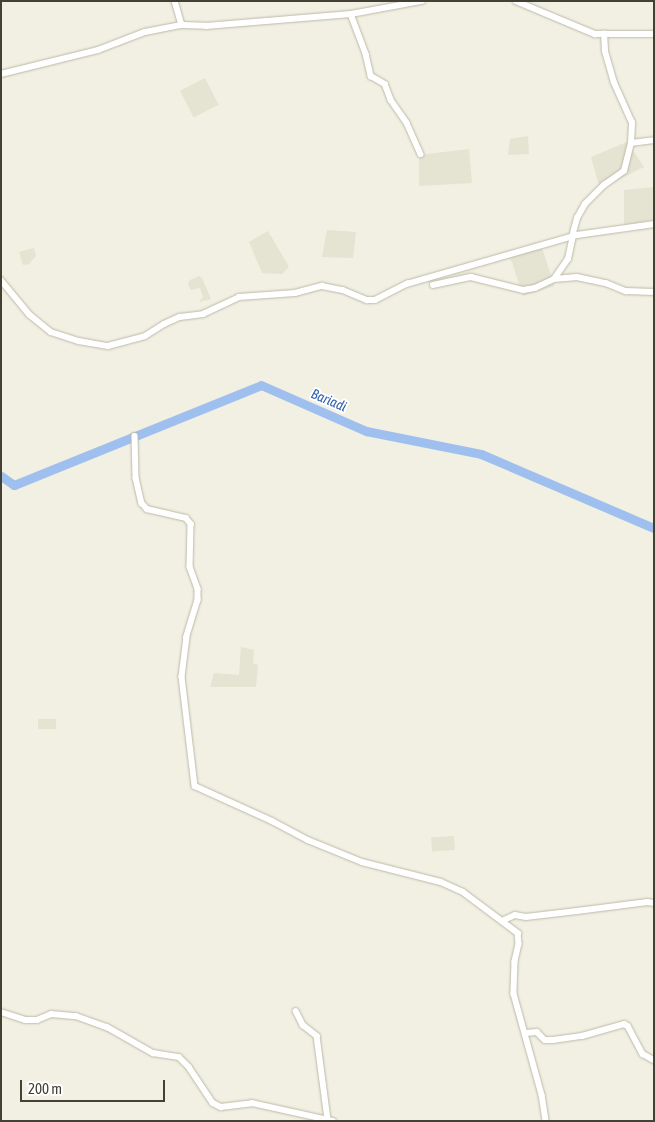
<!DOCTYPE html>
<style>
body{margin:0}
#map{position:relative;width:655px;height:1122px;overflow:hidden;background:#f1f0e3;font-family:"Asap Condensed",sans-serif}
div>[style]{position:absolute}
.residential>*{inset:0;background:#e5e3d1;transform-origin:0 0}
.river>*{height:9px;margin:-4.5px;padding:0 4.5px;transform-origin:4.5px;border-radius:4.5px;background:#9fbfef}
.roads{filter:drop-shadow(0 0 1px #bdb9a6) drop-shadow(0 0 1px #bdb9a6)}
.minor>*{height:5.5px;margin:-2.75px;padding:0 2.75px;transform-origin:2.75px;border-radius:2.75px;background:#fff}
span{translate:-50% -50%;white-space:nowrap;text-align:center;line-height:1.15;-webkit-text-stroke:4px #fff;paint-order:stroke}
.water-label{font-size:14px;color:#2f60ad;font-style:italic}
.frame{position:absolute;inset:0;border:2px solid #434034;pointer-events:none}
.scale{position:absolute;left:20px;top:1080px;width:145px;height:22px;box-sizing:border-box;border:2px solid #434034;border-top:0;padding-left:6px;font-size:15px;line-height:18px;white-space:nowrap;color:#434034;-webkit-text-stroke:4px #fff;paint-order:stroke}
</style>
<div id="map">
<div class="residential">
<div style="left:205px;top:78px;width:30px;height:28px;rotate:63deg"></div>
<div style="clip-path:polygon(528px 136px,529px 154px,508px 155px,510px 139px)"></div>
<div style="clip-path:polygon(627px 142px,644px 167px,600px 189px,591px 157px)"></div>
<div style="clip-path:polygon(469px 149px,472px 183px,419px 186px,419px 155px)"></div>
<div style="clip-path:polygon(654px 187px,654px 220px,624px 225px,624px 190px)"></div>
<div style="clip-path:polygon(327px 230px,356px 232px,353px 258px,322px 257px)"></div>
<div style="clip-path:polygon(268px 231px,289px 267px,282px 274px,262px 273px,249px 242px)"></div>
<div style="left:541px;top:245px;width:43px;height:33px;rotate:72deg"></div>
<div style="clip-path:polygon(34px 248px,36px 256px,29px 264px,23px 265px,19px 252px)"></div>
<div style="clip-path:polygon(199px 276px,202px 278px,211px 299px,199px 302px,203px 297px,200px 288px,191px 290px,188px 284px,190px 280px)"></div>
<div style="clip-path:polygon(241px 647px,254px 650px,253px 663px,258px 665px,256px 687px,210px 687px,214px 673px,239px 675px)"></div>
<div style="left:38px;top:719px;width:18px;height:10px"></div>
<div style="left:454px;top:836px;width:14px;height:23px;rotate:86deg"></div>
</div>
<div class="river">
<div style="left:1px;top:476px;width:16px;rotate:35deg"></div>
<div style="left:14px;top:485px;width:266px;rotate:-22deg"></div>
<div style="left:261px;top:385px;width:115px;rotate:23.7deg"></div>
<div style="left:366px;top:431px;width:117px;rotate:11.3deg"></div>
<div style="left:481px;top:454px;width:188px;rotate:23.2deg"></div>
</div>
<div class="roads">
<div class="minor">
<div style="left:175px;top:1px;width:25px;rotate:74deg"></div>
<div style="left:516px;top:1px;width:86px;rotate:22.7deg"></div>
<div style="left:595px;top:34px;width:59px"></div>
<div style="left:351px;top:14px;width:43px;rotate:69.4deg"></div>
<div style="left:366px;top:54px;width:23px;rotate:77deg"></div>
<div style="left:371px;top:76px;width:16px;rotate:30deg"></div>
<div style="left:385px;top:84px;width:17px;rotate:69deg"></div>
<div style="left:391px;top:100px;width:28px;rotate:55deg"></div>
<div style="left:407px;top:123px;width:34px;rotate:66deg"></div>
<div style="left:1px;top:74px;width:100px;rotate:-13.9deg"></div>
<div style="left:98px;top:50px;width:50px;rotate:-21deg"></div>
<div style="left:145px;top:32px;width:38px;rotate:-11deg"></div>
<div style="left:182px;top:25px;width:24px;rotate:2deg"></div>
<div style="left:206px;top:26px;width:145px;rotate:-4.7deg"></div>
<div style="left:351px;top:14px;width:72px;rotate:-10.4deg"></div>
<div style="left:631px;top:143px;width:23px;rotate:-7deg"></div>
<div style="left:572px;top:237px;width:20px;rotate:-75deg"></div>
<div style="left:577px;top:218px;width:16px;rotate:-60deg"></div>
<div style="left:585px;top:204px;width:27px;rotate:-45deg"></div>
<div style="left:604px;top:185px;width:24px;rotate:-35deg"></div>
<div style="left:624px;top:171px;width:29px;rotate:-76deg"></div>
<div style="left:631px;top:143px;width:20px;rotate:-87deg"></div>
<div style="left:632px;top:123px;width:44px;rotate:-114.2deg"></div>
<div style="left:614px;top:83px;width:33px;rotate:-106deg"></div>
<div style="left:605px;top:51px;width:17px;rotate:-93deg"></div>
<div style="left:554px;top:279px;width:24px;rotate:-55deg"></div>
<div style="left:568px;top:259px;width:24px;rotate:-78deg"></div>
<div style="left:1px;top:280px;width:45px;rotate:50.4deg"></div>
<div style="left:30px;top:315px;width:27px;rotate:39deg"></div>
<div style="left:51px;top:332px;width:29px;rotate:18deg"></div>
<div style="left:79px;top:341px;width:29px;rotate:10deg"></div>
<div style="left:108px;top:346px;width:38px;rotate:-15deg"></div>
<div style="left:145px;top:336px;width:22px;rotate:-32deg"></div>
<div style="left:164px;top:324px;width:17px;rotate:-24deg"></div>
<div style="left:180px;top:317px;width:23px;rotate:-7deg"></div>
<div style="left:203px;top:314px;width:40px;rotate:-25deg"></div>
<div style="left:239px;top:297px;width:56px;rotate:-4.1deg"></div>
<div style="left:295px;top:293px;width:28px;rotate:-15deg"></div>
<div style="left:322px;top:286px;width:21px;rotate:11deg"></div>
<div style="left:343px;top:290px;width:26px;rotate:23deg"></div>
<div style="left:367px;top:300px;width:8px"></div>
<div style="left:375px;top:300px;width:36px;rotate:-27deg"></div>
<div style="left:407px;top:284px;width:177px;rotate:-16.1deg"></div>
<div style="left:577px;top:235px;width:78px;rotate:-8.1deg"></div>
<div style="left:433px;top:285px;width:39px;rotate:-12deg"></div>
<div style="left:471px;top:277px;width:54px;rotate:14deg"></div>
<div style="left:523px;top:290px;width:12px;rotate:-9deg"></div>
<div style="left:535px;top:288px;width:21px;rotate:-25deg"></div>
<div style="left:554px;top:279px;width:23px;rotate:-5deg"></div>
<div style="left:577px;top:277px;width:30px;rotate:12deg"></div>
<div style="left:606px;top:283px;width:22px;rotate:22deg"></div>
<div style="left:626px;top:291px;width:28px;rotate:2deg"></div>
<div style="left:135px;top:436px;width:42px;rotate:88.6deg"></div>
<div style="left:136px;top:478px;width:26px;rotate:77deg"></div>
<div style="left:142px;top:503px;width:8px;rotate:50deg"></div>
<div style="left:147px;top:509px;width:40px;rotate:13deg"></div>
<div style="left:186px;top:518px;width:8px;rotate:50deg"></div>
<div style="left:191px;top:524px;width:43px;rotate:91.3deg"></div>
<div style="left:190px;top:567px;width:23px;rotate:70deg"></div>
<div style="left:198px;top:589px;width:11px;rotate:90deg"></div>
<div style="left:198px;top:600px;width:39px;rotate:107deg"></div>
<div style="left:187px;top:637px;width:40px;rotate:97.1deg"></div>
<div style="left:182px;top:677px;width:110px;rotate:83.2deg"></div>
<div style="left:195px;top:786px;width:85px;rotate:24.4deg"></div>
<div style="left:272px;top:821px;width:41px;rotate:27.8deg"></div>
<div style="left:308px;top:840px;width:58px;rotate:22.2deg"></div>
<div style="left:362px;top:862px;width:81px;rotate:14.2deg"></div>
<div style="left:441px;top:882px;width:24px;rotate:24deg"></div>
<div style="left:463px;top:892px;width:69px;rotate:36.7deg"></div>
<div style="left:518px;top:933px;width:11px;rotate:85deg"></div>
<div style="left:519px;top:944px;width:18px;rotate:103deg"></div>
<div style="left:515px;top:962px;width:32px;rotate:92deg"></div>
<div style="left:514px;top:994px;width:105px;rotate:74.5deg"></div>
<div style="left:542px;top:1095px;width:26px;rotate:81deg"></div>
<div style="left:502px;top:921px;width:14px;rotate:-25deg"></div>
<div style="left:515px;top:915px;width:11px;rotate:10deg"></div>
<div style="left:526px;top:917px;width:51px;rotate:-6.7deg"></div>
<div style="left:577px;top:911px;width:71px;rotate:-7.3deg"></div>
<div style="left:647px;top:902px;width:7px;rotate:8deg"></div>
<div style="left:296px;top:1011px;width:16px;rotate:63deg"></div>
<div style="left:303px;top:1025px;width:18px;rotate:38deg"></div>
<div style="left:317px;top:1036px;width:85px;rotate:82.5deg"></div>
<div style="left:1px;top:1012px;width:25px;rotate:18deg"></div>
<div style="left:25px;top:1020px;width:12px"></div>
<div style="left:37px;top:1020px;width:15px;rotate:-23deg"></div>
<div style="left:51px;top:1014px;width:25px;rotate:5deg"></div>
<div style="left:76px;top:1016px;width:33px;rotate:20deg"></div>
<div style="left:107px;top:1027px;width:53px;rotate:29.5deg"></div>
<div style="left:153px;top:1053px;width:26px;rotate:9deg"></div>
<div style="left:179px;top:1057px;width:14px;rotate:45deg"></div>
<div style="left:189px;top:1067px;width:43px;rotate:56.3deg"></div>
<div style="left:213px;top:1103px;width:9px;rotate:27deg"></div>
<div style="left:221px;top:1107px;width:31px;rotate:-7deg"></div>
<div style="left:252px;top:1103px;width:83px;rotate:12.5deg"></div>
<div style="left:525px;top:1033px;width:12px;rotate:-5deg"></div>
<div style="left:537px;top:1032px;width:11px;rotate:45deg"></div>
<div style="left:545px;top:1040px;width:8px"></div>
<div style="left:553px;top:1040px;width:29px;rotate:-8deg"></div>
<div style="left:582px;top:1036px;width:44px;rotate:-15.9deg"></div>
<div style="left:624px;top:1024px;width:4px;rotate:27deg"></div>
<div style="left:628px;top:1026px;width:32px;rotate:62deg"></div>
<div style="left:643px;top:1054px;width:13px;rotate:29deg"></div>
</div>
</div>
<div class="water-label">
<span style="left:329px;top:400px;rotate:23deg">Bariadi</span>
</div>
<div class="frame"></div>
<div class="scale">200 m</div>
</div>
